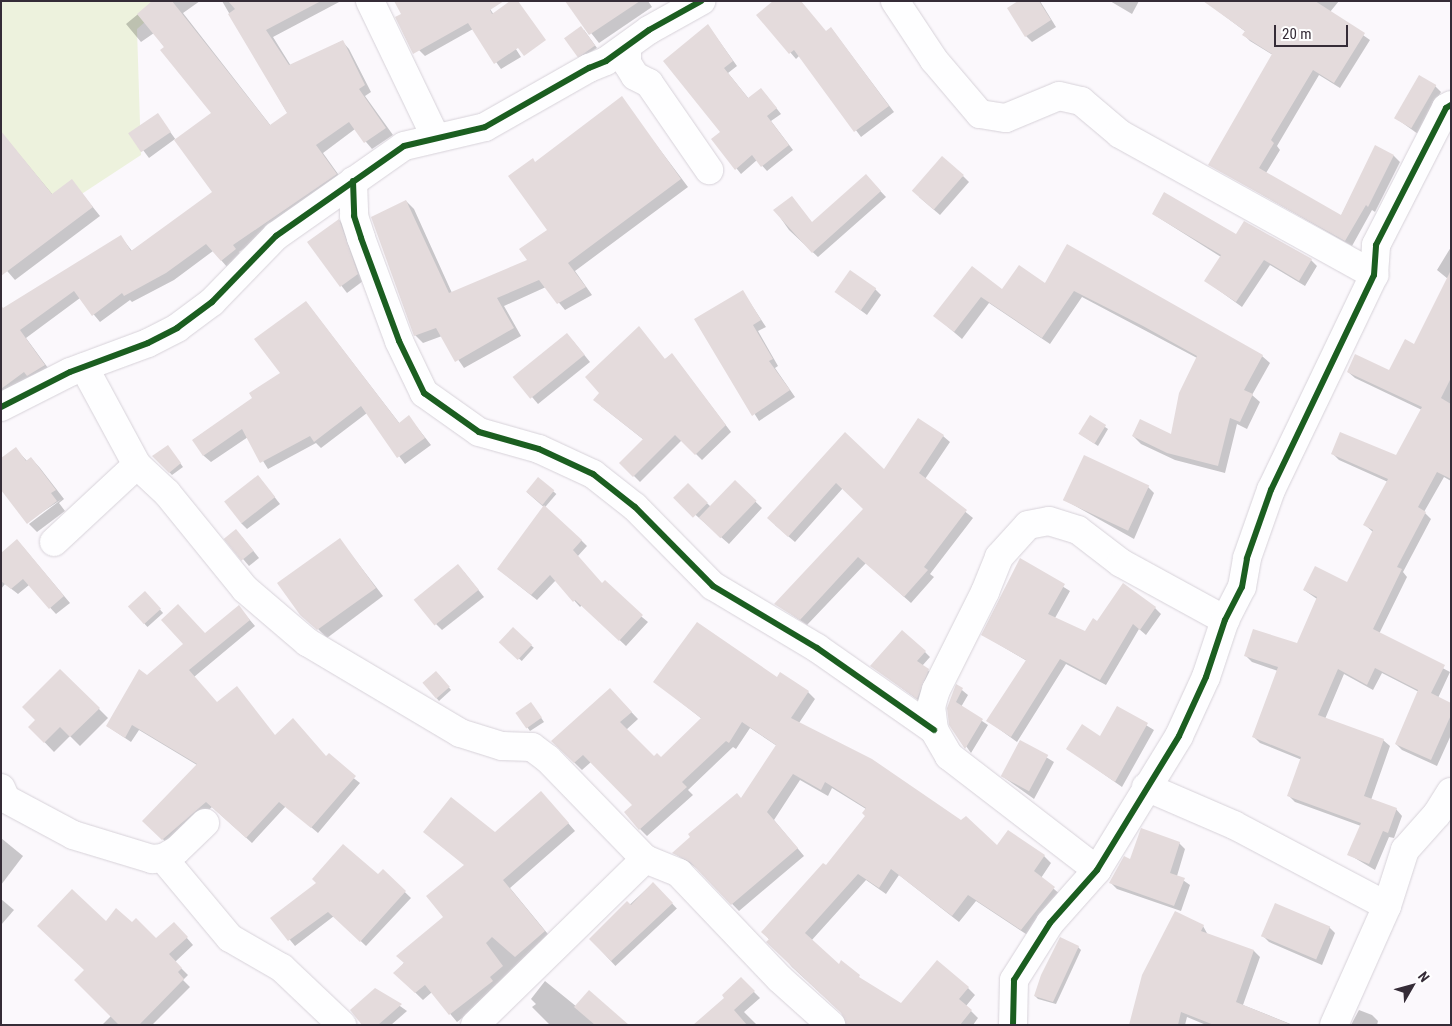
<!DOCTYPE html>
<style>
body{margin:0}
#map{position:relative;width:1452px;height:1026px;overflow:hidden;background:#fbf8fc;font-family:"Roboto Condensed",sans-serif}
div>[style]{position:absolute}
.green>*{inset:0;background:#edf2dd}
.shadow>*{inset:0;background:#0003;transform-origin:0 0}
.building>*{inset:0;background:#e4dbdc;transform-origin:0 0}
.roads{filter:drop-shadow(0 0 1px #d7d2d9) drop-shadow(0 0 1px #d7d2d9)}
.minor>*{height:28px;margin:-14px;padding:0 14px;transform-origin:14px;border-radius:14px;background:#fefeff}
.cycleway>*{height:6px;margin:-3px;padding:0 3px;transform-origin:3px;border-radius:3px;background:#1b5e20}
span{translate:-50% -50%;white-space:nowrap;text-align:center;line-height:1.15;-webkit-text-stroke:4px #fff;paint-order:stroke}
.frame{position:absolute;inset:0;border:2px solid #352c37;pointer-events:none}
.north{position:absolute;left:1387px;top:961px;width:50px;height:50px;-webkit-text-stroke:4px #fff;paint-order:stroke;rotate:52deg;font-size:14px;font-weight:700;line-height:20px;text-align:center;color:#352c37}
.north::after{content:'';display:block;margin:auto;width:18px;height:22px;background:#352c37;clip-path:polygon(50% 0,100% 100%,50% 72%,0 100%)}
.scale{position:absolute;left:1274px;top:25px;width:74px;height:22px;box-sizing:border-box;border:2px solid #352c37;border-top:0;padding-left:6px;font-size:15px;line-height:18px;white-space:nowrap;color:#352c37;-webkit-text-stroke:4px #fff;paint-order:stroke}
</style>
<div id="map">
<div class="green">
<div style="clip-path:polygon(1px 1px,169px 1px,137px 29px,141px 155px,7px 243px,1px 254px)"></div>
</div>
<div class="shadow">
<div style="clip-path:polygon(154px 1px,200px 1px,183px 13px,271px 126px,288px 114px,222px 1px,341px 1px,273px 37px,291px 66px,342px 41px,349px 49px,371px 92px,365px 96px,393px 135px,372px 149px,355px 129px,323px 153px,343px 181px,239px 252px,242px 256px,228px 268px,213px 251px,174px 280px,132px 302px,130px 300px,100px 322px,80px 298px,26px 338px,51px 372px,8px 396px,1px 389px,1px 311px,121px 237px,132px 251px,214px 192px,175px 139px,149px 158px,131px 134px,158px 115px,176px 140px,213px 114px,154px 33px,141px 42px,126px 24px)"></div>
<div style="clip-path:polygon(485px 1px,521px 57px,501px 69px,473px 29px,425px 56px,419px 50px)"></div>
<div style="clip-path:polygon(566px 1px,648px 1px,652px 7px,599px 43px)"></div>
<div style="clip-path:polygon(1020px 1px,1040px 1px,1056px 27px,1032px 42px,1026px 36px)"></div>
<div style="clip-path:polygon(1110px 1px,1139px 1px,1132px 14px)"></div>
<div style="clip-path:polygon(1225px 1px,1339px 1px,1330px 12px,1370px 40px,1340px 88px,1319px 75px,1277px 146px,1280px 150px,1266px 173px,1341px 216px,1376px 147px,1394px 156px,1400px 162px,1375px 212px,1372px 210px,1352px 246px,1210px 165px,1273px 55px,1250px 41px,1244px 35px,1246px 32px,1218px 11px)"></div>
<div style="clip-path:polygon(758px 15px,826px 32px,831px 28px,894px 112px,861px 137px,800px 55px,796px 59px)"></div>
<div style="clip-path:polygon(584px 30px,597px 48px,581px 58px,579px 56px)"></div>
<div style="clip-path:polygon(712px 31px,737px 66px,728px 73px,749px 99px,766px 95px,781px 114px,771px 121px,793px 150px,767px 171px,757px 160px,741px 174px,713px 139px,722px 132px)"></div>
<div style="clip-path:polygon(1435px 86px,1441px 92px,1418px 134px,1397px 119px)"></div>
<div style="clip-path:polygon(621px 98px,688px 187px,575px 271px,592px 295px,565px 310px,546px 287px,504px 306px,521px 336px,464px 368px,442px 336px,423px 343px,415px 335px,406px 201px,414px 209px,452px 293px,529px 261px,549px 230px,535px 163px)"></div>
<div style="clip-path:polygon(8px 141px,53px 195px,72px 181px,100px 216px,15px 280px,1px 264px)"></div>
<div style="clip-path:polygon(963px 176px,969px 182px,940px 215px,919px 197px)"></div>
<div style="clip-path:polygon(871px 181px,886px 197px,818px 257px,789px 230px,775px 210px,792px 197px,812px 223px)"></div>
<div style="clip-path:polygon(1153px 214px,1311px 260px,1317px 266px,1305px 286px,1270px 265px,1242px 307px,1206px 281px,1221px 257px)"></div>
<div style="clip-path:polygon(339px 220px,345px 226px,363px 281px,347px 293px,308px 242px)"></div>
<div style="clip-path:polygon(1068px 246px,1262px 356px,1270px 363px,1252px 395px,1260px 402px,1247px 429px,1237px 424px,1225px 473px,1175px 460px,1141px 444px,1133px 436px,1172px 436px,1197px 358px,1082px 297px,1050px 344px,989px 303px,962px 339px,935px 316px,972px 268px,1003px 291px,1045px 284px)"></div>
<div style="clip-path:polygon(1451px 247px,1451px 481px,1444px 477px,1424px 512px,1431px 519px,1403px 572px,1407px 577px,1379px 634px,1450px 672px,1438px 698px,1451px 705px,1451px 735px,1437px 766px,1402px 750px,1396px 744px,1419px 692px,1382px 673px,1373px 690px,1344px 674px,1325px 719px,1383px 740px,1390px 746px,1371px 800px,1396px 809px,1402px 816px,1394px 838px,1389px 837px,1375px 870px,1348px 854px,1361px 826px,1295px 802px,1289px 796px,1302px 760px,1260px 743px,1254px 737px,1278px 671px,1252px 662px,1246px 656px,1297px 645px,1317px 599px,1304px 590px,1348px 584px,1373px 532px,1365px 525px,1388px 482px,1339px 460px,1332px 453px,1397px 456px,1422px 410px,1355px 378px,1348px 372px,1390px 372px,1414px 346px,1448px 279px,1437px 270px)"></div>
<div style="clip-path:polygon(875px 289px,881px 295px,867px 315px,836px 292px)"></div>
<div style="clip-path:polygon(743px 292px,766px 327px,758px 331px,778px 366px,775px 368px,795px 397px,759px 421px,696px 320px)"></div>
<div style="clip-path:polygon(306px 302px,400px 424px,409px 417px,431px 445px,405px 464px,367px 413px,321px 448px,316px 443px,268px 469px,248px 437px,211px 462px,204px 456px,193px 440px,254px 398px,281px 373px)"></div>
<div style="clip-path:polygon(573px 341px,590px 362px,538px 404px,515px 377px)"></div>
<div style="clip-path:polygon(672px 354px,731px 432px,702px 460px,682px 440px,640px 482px,621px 463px,644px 440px,601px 406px)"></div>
<div style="clip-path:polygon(1090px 417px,1108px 429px,1098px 446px,1083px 436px)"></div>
<div style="clip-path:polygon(845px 434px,884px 471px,943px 436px,950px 442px,925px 479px,973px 518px,930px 574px,934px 577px,911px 603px,866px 563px,807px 625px,776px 604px,865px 509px,843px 488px,795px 542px,775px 525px)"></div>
<div style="clip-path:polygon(16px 449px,27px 461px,31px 458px,40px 468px,64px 499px,59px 503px,65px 511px,37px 532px,29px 524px,62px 499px,27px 522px)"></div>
<div style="clip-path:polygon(170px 449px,183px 467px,172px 475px,154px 456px)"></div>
<div style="clip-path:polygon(258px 476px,280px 504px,247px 529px,241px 523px)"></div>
<div style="left:539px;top:479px;width:23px;height:18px;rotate:41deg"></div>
<div style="clip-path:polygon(735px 482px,762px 508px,729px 544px,675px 497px,688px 485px,711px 507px)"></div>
<div style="clip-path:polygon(1148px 487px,1154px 493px,1134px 539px,1063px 499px)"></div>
<div style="clip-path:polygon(242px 537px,259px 558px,249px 566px,226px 539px)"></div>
<div style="clip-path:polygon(340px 540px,383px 596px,327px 638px,318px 629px)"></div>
<div style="clip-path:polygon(581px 540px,587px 546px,577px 557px,603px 585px,648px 622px,626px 646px,582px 605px,580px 607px,556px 580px,537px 600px,498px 569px)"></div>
<div style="clip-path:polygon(23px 547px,70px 603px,56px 614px,29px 585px,18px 594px,5px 584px,1px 589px,1px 554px)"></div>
<div style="clip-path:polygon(1020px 560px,1070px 591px,1055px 618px,1085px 633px,1097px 622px,1155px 608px,1161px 614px,1146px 635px,1139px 629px,1106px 685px,1066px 664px,1017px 742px,988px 721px,1027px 661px,983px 635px)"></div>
<div style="clip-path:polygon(464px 572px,484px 597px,442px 630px,436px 624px)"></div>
<div style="left:145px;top:593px;width:27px;height:21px;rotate:48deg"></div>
<div style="clip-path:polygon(244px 613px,255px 626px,194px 677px,217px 703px,275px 736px,326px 757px,360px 783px,318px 833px,286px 806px,252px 843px,212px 807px,169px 845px,144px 821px,197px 765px,139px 730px,131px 742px,107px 726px,147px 677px,205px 635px)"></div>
<div style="left:513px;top:629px;width:28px;height:18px;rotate:42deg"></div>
<div style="clip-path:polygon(925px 652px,930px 657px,922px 666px,934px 675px,922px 703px,872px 666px)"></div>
<div style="clip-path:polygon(60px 670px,108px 718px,80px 746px,70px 736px,54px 752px,30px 727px,37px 720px)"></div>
<div style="clip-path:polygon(439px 675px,451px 690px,439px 701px,424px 683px)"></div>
<div style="clip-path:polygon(777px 679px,808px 692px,815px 699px,799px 723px,998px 847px,1044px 856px,1051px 863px,1041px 878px,1061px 895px,1029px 936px,976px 901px,959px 922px,899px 875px,886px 894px,866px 880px,811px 941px,839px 965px,901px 1005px,968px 988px,975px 995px,966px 1006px,978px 1018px,973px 1025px,847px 1025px,843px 1014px,792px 967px,763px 932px,827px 867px,866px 816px,866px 809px,832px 788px,828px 796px,800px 780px,774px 820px,804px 856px,739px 911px,698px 869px,674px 853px,741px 799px,777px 746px,750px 728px,736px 749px,733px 747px,688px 790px,693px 795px,647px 836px,640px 829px,634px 805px,591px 762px,582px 770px,552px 741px,617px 697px,638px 719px,626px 730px,654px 757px,661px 759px,702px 719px,654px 681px)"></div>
<div style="clip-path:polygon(957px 686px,968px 695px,961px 707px,988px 725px,971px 753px,950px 724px)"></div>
<div style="clip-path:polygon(533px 706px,544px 722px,530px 731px,517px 713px)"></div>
<div style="clip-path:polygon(1118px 708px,1154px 730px,1122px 787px,1068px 749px,1101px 738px)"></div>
<div style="clip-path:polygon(1020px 741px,1054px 762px,1034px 799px,1002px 776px)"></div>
<div style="clip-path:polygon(549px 801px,575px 831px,510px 888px,552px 939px,500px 989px,457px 1022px,432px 992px,423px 1000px,395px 973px,445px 917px,465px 865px,424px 832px,495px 834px)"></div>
<div style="clip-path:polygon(1px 838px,23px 856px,1px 885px)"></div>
<div style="clip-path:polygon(1179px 843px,1185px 849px,1177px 876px,1190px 885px,1181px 911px,1117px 889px,1111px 883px,1131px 860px)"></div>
<div style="clip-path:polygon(383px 871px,411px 898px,366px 946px,334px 916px,295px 946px,272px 918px,378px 876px)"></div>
<div style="left:653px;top:883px;width:35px;height:84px;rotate:47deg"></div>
<div style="clip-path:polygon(1px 899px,14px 910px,1px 925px)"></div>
<div style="clip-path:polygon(106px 923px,156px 940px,180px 930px,193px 945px,175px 962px,188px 975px,183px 980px,190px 987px,152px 1025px,102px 1025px,111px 1016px,85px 971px)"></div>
<div style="clip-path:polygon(1203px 926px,1208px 935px,1254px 951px,1260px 957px,1243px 1005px,1293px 1025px,1206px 1025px,1187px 1017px,1185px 1025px,1131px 1025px)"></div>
<div style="clip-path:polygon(1329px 927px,1335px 933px,1322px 965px,1269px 942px,1263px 936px)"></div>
<div style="clip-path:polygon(1078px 947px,1081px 950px,1056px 1004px,1038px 999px,1035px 996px)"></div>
<div style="clip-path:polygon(741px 979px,760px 998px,744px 1012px,757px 1025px,694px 1025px,726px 998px)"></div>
<div style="clip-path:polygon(545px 981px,577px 1007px,627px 1025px,550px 1025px,532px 1007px,536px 1004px,531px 999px)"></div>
<div style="clip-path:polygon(376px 989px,407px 1011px,391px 1025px,364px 1025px)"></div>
<div style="clip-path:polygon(1359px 1010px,1372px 1015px,1378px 1021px,1377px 1025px,1351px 1025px)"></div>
</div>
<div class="building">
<div style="clip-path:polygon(152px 1px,172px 1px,270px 125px,287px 113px,228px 14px,235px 9px,228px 1px,321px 1px,266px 30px,289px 65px,343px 40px,365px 85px,359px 89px,386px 128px,364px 143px,349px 122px,316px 145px,337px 174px,233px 245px,236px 249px,221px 261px,206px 244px,166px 273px,124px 296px,122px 293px,92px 316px,74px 291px,20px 330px,45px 365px,27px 376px,24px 372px,1px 389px,1px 305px,3px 308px,121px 235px,131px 251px,212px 192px,174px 140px,211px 113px,160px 50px,164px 47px,137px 14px)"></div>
<div style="clip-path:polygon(394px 1px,504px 1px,490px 10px,492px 14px,510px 1px,518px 1px,546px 40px,524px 56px,518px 48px,494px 64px,468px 23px,413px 54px,395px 17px,401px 14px)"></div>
<div style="clip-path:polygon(565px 1px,640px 1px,589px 35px)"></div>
<div style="clip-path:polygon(773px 1px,801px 1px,826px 31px,831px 27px,889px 106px,854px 132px,794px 50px,789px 54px,756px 15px)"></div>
<div style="clip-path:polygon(1018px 1px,1039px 1px,1051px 20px,1025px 37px,1007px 8px)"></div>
<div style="clip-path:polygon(1203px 1px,1315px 1px,1365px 33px,1334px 83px,1313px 70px,1271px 140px,1274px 143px,1259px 168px,1341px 215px,1375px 145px,1394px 155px,1368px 207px,1366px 205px,1345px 241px,1208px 165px,1272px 54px,1242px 35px,1245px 31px)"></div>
<div style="clip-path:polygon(708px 24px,733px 61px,724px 68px,748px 98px,761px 88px,777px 108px,767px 116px,789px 145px,761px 167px,752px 155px,735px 170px,711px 139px,720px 132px,663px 61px)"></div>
<div style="left:581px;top:26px;width:24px;height:21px;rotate:54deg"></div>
<div style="left:1419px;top:75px;width:20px;height:50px;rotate:30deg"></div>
<div style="clip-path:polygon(622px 96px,681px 179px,568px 263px,586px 287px,557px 304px,539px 280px,497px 298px,514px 328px,455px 362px,436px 328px,414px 336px,371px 217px,406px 200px,449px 293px,527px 260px,519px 249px,547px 230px,508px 176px,533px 158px,535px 162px)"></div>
<div style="left:158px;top:113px;width:23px;height:36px;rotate:56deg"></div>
<div style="clip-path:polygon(1px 131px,52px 194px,72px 179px,93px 207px,1px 276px)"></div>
<div style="left:942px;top:156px;width:29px;height:46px;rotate:41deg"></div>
<div style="clip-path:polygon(866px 174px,881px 191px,812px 253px,773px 210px,792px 196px,812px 222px)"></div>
<div style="clip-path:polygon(1164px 192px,1236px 234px,1244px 221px,1312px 259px,1299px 281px,1264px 260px,1236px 302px,1204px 281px,1221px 255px,1152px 214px)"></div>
<div style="clip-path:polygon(339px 219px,358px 274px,340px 287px,307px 242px)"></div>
<div style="clip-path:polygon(1067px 244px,1263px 355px,1244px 390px,1253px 394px,1240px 422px,1230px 418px,1218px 466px,1167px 453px,1132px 436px,1140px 419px,1171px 434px,1179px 393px,1197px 356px,1143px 326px,1074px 291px,1042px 338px,981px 297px,954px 332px,933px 316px,972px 266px,1002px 289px,1019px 265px,1045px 283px)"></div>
<div style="left:850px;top:270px;width:32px;height:27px;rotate:35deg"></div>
<div style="clip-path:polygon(1451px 270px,1451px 378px,1441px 398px,1451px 404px,1451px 479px,1437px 472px,1418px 507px,1426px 512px,1397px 567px,1402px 569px,1373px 629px,1445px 665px,1431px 693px,1451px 703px,1451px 715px,1431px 760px,1395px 744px,1418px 690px,1375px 668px,1367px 685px,1338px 669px,1318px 715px,1384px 739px,1364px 796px,1397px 808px,1388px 833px,1383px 831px,1369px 864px,1347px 855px,1361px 823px,1287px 796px,1301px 757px,1252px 737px,1278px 667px,1244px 656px,1253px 629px,1297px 643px,1317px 597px,1303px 590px,1315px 566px,1347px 582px,1373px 530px,1363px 525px,1388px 479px,1331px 454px,1340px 432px,1396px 455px,1422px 407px,1347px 372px,1355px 354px,1389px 370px,1405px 339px,1414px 344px)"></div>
<div style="clip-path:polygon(743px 290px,761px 320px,753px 325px,773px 359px,769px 361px,790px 390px,752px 416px,694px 319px)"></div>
<div style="clip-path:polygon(306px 301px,399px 423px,409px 415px,425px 438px,397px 458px,361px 406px,314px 442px,310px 436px,260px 463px,242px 429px,203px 456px,192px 440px,252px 398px,249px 393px,280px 373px,254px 339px)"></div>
<div style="clip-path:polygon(639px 326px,665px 359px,672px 353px,726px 425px,695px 455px,675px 435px,633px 477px,619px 463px,643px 439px,593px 400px,599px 393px,585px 377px)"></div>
<div style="left:567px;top:333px;width:28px;height:70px;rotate:51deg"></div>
<div style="left:1090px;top:415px;width:19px;height:22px;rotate:32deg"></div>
<div style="clip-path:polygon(918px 418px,944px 435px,919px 473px,967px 510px,924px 567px,928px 570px,904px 597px,858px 557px,800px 620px,774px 604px,863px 509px,836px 483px,788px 537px,767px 518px,845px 432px,884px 469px)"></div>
<div style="clip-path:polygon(168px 445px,181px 463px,169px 473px,152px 456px)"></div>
<div style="clip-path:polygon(16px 447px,26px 461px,31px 457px,56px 490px,51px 493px,57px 501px,27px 524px,1px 490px,1px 458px)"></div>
<div style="left:1084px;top:455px;width:72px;height:50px;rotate:25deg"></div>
<div style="left:258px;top:475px;width:28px;height:43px;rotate:52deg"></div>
<div style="left:538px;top:477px;width:21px;height:19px;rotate:39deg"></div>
<div style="left:735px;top:480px;width:30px;height:52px;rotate:44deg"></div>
<div style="left:688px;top:483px;width:28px;height:21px;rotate:45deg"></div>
<div style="clip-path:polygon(544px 505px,582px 540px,573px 550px,602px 583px,605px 580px,643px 615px,619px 641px,575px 600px,573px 602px,550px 575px,531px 595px,497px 569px)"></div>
<div style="left:236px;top:529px;width:28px;height:16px;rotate:51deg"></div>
<div style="clip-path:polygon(340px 538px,376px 588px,317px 630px,300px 615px,277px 583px)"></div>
<div style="clip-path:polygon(17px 539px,64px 596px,49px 609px,23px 579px,11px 589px,1px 581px,1px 553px)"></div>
<div style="clip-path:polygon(1020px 558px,1065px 584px,1048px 614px,1085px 631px,1093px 618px,1097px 621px,1123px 583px,1156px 607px,1140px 630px,1133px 624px,1100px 680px,1060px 659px,1011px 737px,986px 721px,1026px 660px,981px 635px)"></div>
<div style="left:458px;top:564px;width:33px;height:57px;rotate:51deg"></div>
<div style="left:145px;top:591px;width:24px;height:23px;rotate:48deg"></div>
<div style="clip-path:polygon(178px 604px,205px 633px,239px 605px,250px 620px,189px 670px,217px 702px,237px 686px,275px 735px,293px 718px,326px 756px,329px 753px,356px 776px,311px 828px,279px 802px,246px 838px,206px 802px,162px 840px,142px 821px,197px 764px,132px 725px,125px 738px,106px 726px,139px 669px,147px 675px,183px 644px,161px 620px)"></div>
<div style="clip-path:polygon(697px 622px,777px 677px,780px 672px,809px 691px,791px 718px,872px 759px,961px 820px,966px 816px,997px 845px,1008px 830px,1045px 855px,1034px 871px,1055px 887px,1021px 930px,968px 895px,952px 916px,891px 869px,879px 888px,858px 874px,805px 933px,839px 964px,841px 960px,860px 975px,859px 977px,901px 1003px,937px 960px,969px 987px,959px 999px,972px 1010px,960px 1025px,846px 1025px,841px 1013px,766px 942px,769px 939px,761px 932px,823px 863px,826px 865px,865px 816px,862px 813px,866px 808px,825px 782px,821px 790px,793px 774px,767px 812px,798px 848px,731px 905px,690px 862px,672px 853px,690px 837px,688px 834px,737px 793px,741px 798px,776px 745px,742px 722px,729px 743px,726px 741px,682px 782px,687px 787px,639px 830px,624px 812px,632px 805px,583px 755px,574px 763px,551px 741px,610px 688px,632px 712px,620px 722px,654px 756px,657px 753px,661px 757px,701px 718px,653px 682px)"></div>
<div style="left:513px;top:627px;width:26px;height:21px;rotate:43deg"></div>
<div style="clip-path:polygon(902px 630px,926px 651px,917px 661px,929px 669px,917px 699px,870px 666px)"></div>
<div style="clip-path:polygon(60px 669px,100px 708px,70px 737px,60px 727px,44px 743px,28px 727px,35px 720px,22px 707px)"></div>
<div style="left:436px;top:671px;width:21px;height:18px;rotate:49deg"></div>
<div style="clip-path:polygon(956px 684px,963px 688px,956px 702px,983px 719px,965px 749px,949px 725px,947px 708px)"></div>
<div style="left:531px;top:702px;width:19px;height:19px;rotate:55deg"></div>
<div style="clip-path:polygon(1117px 706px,1148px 723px,1115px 782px,1066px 749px,1082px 724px,1100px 736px)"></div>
<div style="left:1020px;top:740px;width:32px;height:41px;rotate:28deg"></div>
<div style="clip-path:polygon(541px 791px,569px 823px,503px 880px,545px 931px,515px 957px,492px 937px,486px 943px,503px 966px,490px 977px,493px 981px,449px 1015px,425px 985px,415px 993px,393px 973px,404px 963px,396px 956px,443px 917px,426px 896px,464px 865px,423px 832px,451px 797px,495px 832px)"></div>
<div style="clip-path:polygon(1141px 828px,1180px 842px,1170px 873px,1185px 878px,1174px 906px,1109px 883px,1124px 856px,1130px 859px)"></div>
<div style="clip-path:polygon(343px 844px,378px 874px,383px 869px,406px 891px,360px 942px,328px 912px,288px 941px,270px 918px,316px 883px,312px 879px)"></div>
<div style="clip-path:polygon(653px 882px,673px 903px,611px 961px,589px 939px,627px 901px,631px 905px)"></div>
<div style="clip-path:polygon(72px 889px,106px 921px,116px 908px,132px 922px,136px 918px,156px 938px,174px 922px,188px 937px,169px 954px,182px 968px,178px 972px,184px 979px,139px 1025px,119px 1025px,74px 980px,84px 970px,37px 926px)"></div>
<div style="left:1275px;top:903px;width:60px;height:36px;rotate:23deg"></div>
<div style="clip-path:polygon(1175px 911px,1204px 925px,1201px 931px,1254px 950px,1236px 1002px,1292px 1025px,1214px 1025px,1181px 1012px,1178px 1025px,1129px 1025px,1142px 975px)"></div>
<div style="clip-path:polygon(1060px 937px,1079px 946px,1053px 1002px,1034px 996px,1041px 975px)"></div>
<div style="clip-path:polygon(741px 977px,755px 991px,734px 1010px,747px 1025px,693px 1025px,724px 998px,722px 995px)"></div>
<div style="clip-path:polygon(375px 988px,402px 1004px,378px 1025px,362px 1025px,350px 1010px)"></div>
<div style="clip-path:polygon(589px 990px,629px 1025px,595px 1025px,574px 1007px)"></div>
</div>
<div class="roads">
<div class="minor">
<div style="left:370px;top:1px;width:152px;rotate:64.3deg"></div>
<div style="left:895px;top:1px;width:71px;rotate:56.5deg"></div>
<div style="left:934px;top:60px;width:71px;rotate:49.6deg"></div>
<div style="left:980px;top:114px;width:26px;rotate:9deg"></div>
<div style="left:1006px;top:118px;width:57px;rotate:-22.5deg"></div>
<div style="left:1059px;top:96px;width:23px;rotate:13deg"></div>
<div style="left:1081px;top:101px;width:51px;rotate:40.2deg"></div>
<div style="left:1120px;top:134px;width:291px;rotate:29deg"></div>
<div style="left:627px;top:48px;width:15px;rotate:90deg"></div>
<div style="left:627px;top:63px;width:15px;rotate:58deg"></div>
<div style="left:635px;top:76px;width:16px;rotate:27deg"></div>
<div style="left:649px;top:83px;width:106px;rotate:55.4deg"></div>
<div style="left:353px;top:181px;width:35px;rotate:88deg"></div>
<div style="left:354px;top:216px;width:23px;rotate:72deg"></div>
<div style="left:361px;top:238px;width:110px;rotate:69.7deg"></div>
<div style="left:399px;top:341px;width:58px;rotate:64.3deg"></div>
<div style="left:424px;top:393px;width:67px;rotate:35.3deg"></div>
<div style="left:479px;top:432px;width:62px;rotate:15.8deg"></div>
<div style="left:539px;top:449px;width:60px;rotate:24.8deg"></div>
<div style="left:593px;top:474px;width:53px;rotate:38.2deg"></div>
<div style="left:635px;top:507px;width:111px;rotate:45.4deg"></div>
<div style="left:713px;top:586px;width:121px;rotate:30.8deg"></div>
<div style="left:817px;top:648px;width:143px;rotate:35deg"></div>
<div style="left:84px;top:367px;width:111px;rotate:61.6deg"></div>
<div style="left:137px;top:465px;width:41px;rotate:43deg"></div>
<div style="left:167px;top:493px;width:124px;rotate:50.9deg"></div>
<div style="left:245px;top:589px;width:82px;rotate:40.5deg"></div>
<div style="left:307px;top:642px;width:178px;rotate:30.7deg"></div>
<div style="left:460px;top:733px;width:44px;rotate:17.2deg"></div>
<div style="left:502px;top:746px;width:30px;rotate:2deg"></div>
<div style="left:532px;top:747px;width:20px;rotate:37deg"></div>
<div style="left:548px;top:759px;width:139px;rotate:45.9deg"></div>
<div style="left:1px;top:407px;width:77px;rotate:-26.9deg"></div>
<div style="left:70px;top:372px;width:83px;rotate:-20.4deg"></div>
<div style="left:148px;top:343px;width:33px;rotate:-27deg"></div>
<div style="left:177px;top:328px;width:44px;rotate:-36.6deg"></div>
<div style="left:212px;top:302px;width:92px;rotate:-45.9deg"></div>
<div style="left:276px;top:236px;width:156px;rotate:-35.1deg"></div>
<div style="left:404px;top:146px;width:83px;rotate:-13.2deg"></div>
<div style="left:485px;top:127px;width:120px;rotate:-29.6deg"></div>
<div style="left:589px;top:68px;width:18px;rotate:-22deg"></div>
<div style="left:606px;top:61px;width:53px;rotate:-35.8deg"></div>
<div style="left:649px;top:30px;width:60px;rotate:-29.1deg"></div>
<div style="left:54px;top:542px;width:113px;rotate:-42.9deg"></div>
<div style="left:1146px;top:787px;width:96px;rotate:23.4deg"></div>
<div style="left:1234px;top:825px;width:173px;rotate:27.9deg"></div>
<div style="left:1387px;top:906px;width:130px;rotate:114deg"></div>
<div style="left:1px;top:788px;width:12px;rotate:66deg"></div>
<div style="left:6px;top:799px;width:76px;rotate:28.2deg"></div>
<div style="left:73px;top:835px;width:83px;rotate:16.9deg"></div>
<div style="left:152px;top:859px;width:11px;rotate:-5deg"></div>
<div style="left:163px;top:858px;width:16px;rotate:-30deg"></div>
<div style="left:177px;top:850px;width:39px;rotate:-44deg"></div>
<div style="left:163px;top:858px;width:104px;rotate:50.1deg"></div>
<div style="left:230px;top:938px;width:60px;rotate:30deg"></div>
<div style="left:282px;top:968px;width:83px;rotate:43.5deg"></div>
<div style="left:1097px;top:870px;width:187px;rotate:-142.4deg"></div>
<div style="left:949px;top:756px;width:30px;rotate:-120deg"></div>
<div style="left:934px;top:730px;width:23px;rotate:-97deg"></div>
<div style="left:931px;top:707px;width:18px;rotate:-74deg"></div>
<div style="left:936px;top:690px;width:110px;rotate:-63.4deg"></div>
<div style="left:985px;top:592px;width:38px;rotate:-68deg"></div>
<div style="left:999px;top:557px;width:43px;rotate:-47.8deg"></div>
<div style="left:1028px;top:525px;width:21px;rotate:-11deg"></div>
<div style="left:1049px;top:521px;width:30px;rotate:17deg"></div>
<div style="left:1078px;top:530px;width:54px;rotate:37.5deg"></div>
<div style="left:1121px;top:563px;width:119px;rotate:28.7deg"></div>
<div style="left:1387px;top:906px;width:59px;rotate:-72.2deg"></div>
<div style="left:1405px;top:850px;width:48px;rotate:-48.4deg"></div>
<div style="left:1437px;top:814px;width:26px;rotate:-58deg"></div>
<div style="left:475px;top:1025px;width:238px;rotate:-44.3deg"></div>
<div style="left:645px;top:859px;width:37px;rotate:22deg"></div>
<div style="left:679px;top:873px;width:146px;rotate:46.4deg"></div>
<div style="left:780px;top:979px;width:69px;rotate:42deg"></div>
<div style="left:1013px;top:1025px;width:45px;rotate:-88.7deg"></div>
<div style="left:1014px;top:980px;width:67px;rotate:-57.7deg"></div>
<div style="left:1050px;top:923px;width:71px;rotate:-48.4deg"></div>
<div style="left:1097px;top:870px;width:157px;rotate:-58.5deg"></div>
<div style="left:1179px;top:736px;width:65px;rotate:-65.4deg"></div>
<div style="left:1206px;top:677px;width:60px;rotate:-71.6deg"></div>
<div style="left:1225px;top:620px;width:37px;rotate:-63deg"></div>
<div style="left:1242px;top:587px;width:29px;rotate:-80deg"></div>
<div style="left:1247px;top:558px;width:72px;rotate:-70.6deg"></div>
<div style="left:1271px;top:490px;width:238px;rotate:-64.4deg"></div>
<div style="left:1374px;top:275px;width:30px;rotate:-86deg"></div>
<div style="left:1376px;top:245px;width:154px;rotate:-62.9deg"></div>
<div style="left:1446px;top:108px;width:6px;rotate:-31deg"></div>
</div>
</div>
<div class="cycleway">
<div style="left:353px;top:181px;width:35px;rotate:88deg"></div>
<div style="left:354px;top:216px;width:23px;rotate:72deg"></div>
<div style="left:361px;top:238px;width:110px;rotate:69.7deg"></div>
<div style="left:399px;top:341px;width:58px;rotate:64.3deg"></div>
<div style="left:424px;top:393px;width:67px;rotate:35.3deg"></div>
<div style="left:479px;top:432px;width:62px;rotate:15.8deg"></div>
<div style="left:539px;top:449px;width:60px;rotate:24.8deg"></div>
<div style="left:593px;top:474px;width:53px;rotate:38.2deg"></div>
<div style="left:635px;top:507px;width:111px;rotate:45.4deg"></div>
<div style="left:713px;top:586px;width:121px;rotate:30.8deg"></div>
<div style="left:817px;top:648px;width:143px;rotate:35deg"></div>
<div style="left:1px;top:407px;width:77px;rotate:-26.9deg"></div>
<div style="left:70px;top:372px;width:83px;rotate:-20.4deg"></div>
<div style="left:148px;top:343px;width:33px;rotate:-27deg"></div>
<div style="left:177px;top:328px;width:44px;rotate:-36.6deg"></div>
<div style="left:212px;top:302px;width:92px;rotate:-45.9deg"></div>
<div style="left:276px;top:236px;width:156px;rotate:-35.1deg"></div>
<div style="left:404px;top:146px;width:83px;rotate:-13.2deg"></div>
<div style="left:485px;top:127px;width:120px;rotate:-29.6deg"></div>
<div style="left:589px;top:68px;width:18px;rotate:-22deg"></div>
<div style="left:606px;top:61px;width:53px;rotate:-35.8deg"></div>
<div style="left:649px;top:30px;width:60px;rotate:-29.1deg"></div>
<div style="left:1013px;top:1025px;width:45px;rotate:-88.7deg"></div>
<div style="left:1014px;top:980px;width:67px;rotate:-57.7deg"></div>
<div style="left:1050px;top:923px;width:71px;rotate:-48.4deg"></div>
<div style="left:1097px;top:870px;width:157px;rotate:-58.5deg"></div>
<div style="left:1179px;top:736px;width:65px;rotate:-65.4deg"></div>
<div style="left:1206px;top:677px;width:60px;rotate:-71.6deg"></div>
<div style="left:1225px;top:620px;width:37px;rotate:-63deg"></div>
<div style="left:1242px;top:587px;width:29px;rotate:-80deg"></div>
<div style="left:1247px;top:558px;width:72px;rotate:-70.6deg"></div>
<div style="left:1271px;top:490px;width:238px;rotate:-64.4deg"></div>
<div style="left:1374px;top:275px;width:30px;rotate:-86deg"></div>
<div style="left:1376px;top:245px;width:154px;rotate:-62.9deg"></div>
<div style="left:1446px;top:108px;width:6px;rotate:-31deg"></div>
</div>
<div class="frame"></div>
<div class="north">N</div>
<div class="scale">20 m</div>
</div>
